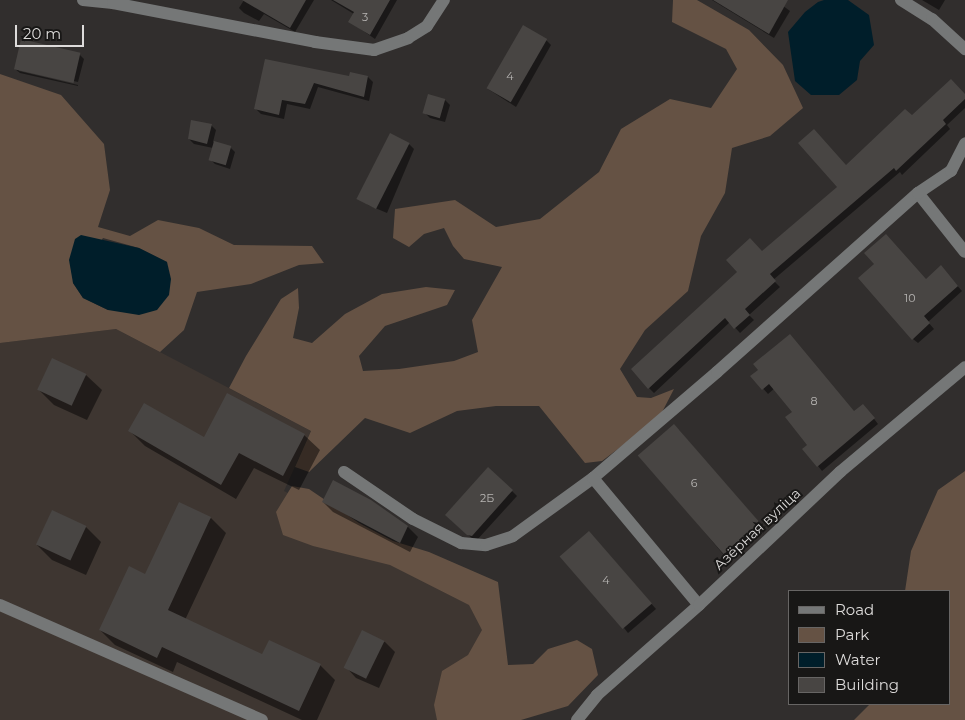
<!DOCTYPE html>
<meta charset="utf-8">
<style>
body{margin:0}
#map{position:relative;width:965px;height:720px;overflow:hidden;background:#312e2d;font-family:Montserrat,sans-serif}
div>[style]{position:absolute}
.built>*{inset:0;background:#3e3631}
.green>*{inset:0;background:#655244}
.water>*{inset:0;background:#001e2a}
.shadow>*{inset:0;background:#0007;transform-origin:0 0}
.building>*{inset:0;background:#484543;transform-origin:0 0}
.minor>*{height:12px;margin:-6px;padding:0 6px;transform-origin:6px;border-radius:6px;background:#757777}
span{translate:-50% -50%;white-space:nowrap;text-align:center;line-height:1.15;-webkit-text-stroke:4px #181716;paint-order:stroke}
.number-label{font-size:11px;color:#b8b6b4}
.number-label span{-webkit-text-stroke-width:0}
.street-label{font-size:14px;color:#dddbda}
.legend{position:absolute;left:788px;top:590px;width:162px;height:115px;box-sizing:border-box;background:#181716;border:1px solid #676564;margin:0;padding:6px 9px;list-style:none;font-size:15px;color:#dddbda}
.legend li{display:flex;align-items:center;gap:10px;height:25px}
.legend b{width:25px;border:1px solid #676564}
.scale{position:absolute;left:15px;top:25px;width:69px;height:22px;box-sizing:border-box;border:2px solid #dddbda;border-top:0;padding-left:6px;font-size:15px;line-height:18px;white-space:nowrap;color:#dddbda;-webkit-text-stroke:4px #181716;paint-order:stroke}
</style>
<div id="map">
<div class="built">
<div style="clip-path:polygon(116px 329px,311px 431px,284px 491px,485px 590px,490px 613px,455px 720px,0 720px,0 343px)"></div>
</div>
<div class="green">
<div style="clip-path:polygon(673px 0,697px 0,749px 30px,783px 65px,803px 108px,770px 136px,732px 148px,725px 193px,701px 236px,688px 291px,645px 330px,620px 369px,637px 397px,651px 398px,674px 389px,659px 418px,602px 461px,585px 463px,539px 406px,496px 406px,457px 411px,410px 433px,365px 418px,309px 472px,295px 467px,311px 431px,229px 388px,246px 356px,281px 299px,298px 288px,299px 308px,293px 338px,312px 343px,345px 314px,382px 294px,426px 287px,455px 290px,447px 305px,385px 326px,359px 356px,363px 371px,399px 369px,454px 361px,478px 352px,472px 320px,502px 267px,464px 259px,453px 246px,444px 228px,424px 234px,409px 247px,393px 238px,395px 209px,455px 200px,496px 227px,540px 219px,599px 172px,621px 129px,670px 99px,711px 108px,737px 69px,726px 49px,672px 22px)"></div>
<div style="clip-path:polygon(evenodd,0 74px,61px 95px,104px 144px,110px 190px,98px 227px,130px 236px,158px 220px,199px 228px,234px 245px,312px 246px,324px 263px,299px 265px,251px 284px,197px 292px,184px 330px,160px 352px,116px 329px,0 343px,0 74px,103px 238px,139px 248px,167px 262px,108px 310px,83px 298px,73px 283px,103px 238px)"></div>
<div style="clip-path:polygon(965px 471px,965px 720px,854px 720px,870px 704px,949px 704px,949px 591px,905px 591px,911px 551px,938px 490px)"></div>
<div style="clip-path:polygon(292px 486px,309px 489px,359px 523px,393px 541px,429px 552px,498px 582px,508px 665px,533px 664px,548px 649px,577px 640px,592px 649px,598px 675px,568px 706px,521px 720px,437px 720px,434px 705px,442px 671px,468px 655px,482px 630px,469px 605px,390px 565px,313px 546px,283px 535px,276px 512px)"></div>
</div>
<div class="water">
<div style="clip-path:polygon(824px 0,848px 0,869px 15px,874px 45px,860px 61px,857px 80px,839px 95px,811px 95px,795px 81px,788px 32px,805px 12px,818px 2px)"></div>
<div style="clip-path:polygon(81px 235px,139px 248px,167px 262px,171px 279px,169px 295px,157px 310px,139px 315px,108px 310px,83px 298px,73px 283px,69px 260px,75px 239px)"></div>
</div>
<div class="shadow">
<div style="clip-path:polygon(244px 0,314px 0,295px 32px,264px 14px,259px 21px,244px 13px,239px 8px)"></div>
<div style="clip-path:polygon(331px 0,397px 0,375px 39px,349px 21px,354px 14px)"></div>
<div style="clip-path:polygon(712px 0,775px 0,790px 11px,774px 38px)"></div>
<div style="clip-path:polygon(922px 0,945px 0,939px 10px)"></div>
<div style="clip-path:polygon(546px 40px,551px 45px,516px 107px,488px 89px)"></div>
<div style="clip-path:polygon(79px 54px,84px 59px,78px 82px,19px 69px,19px 71px,78px 85px,78px 86px,20px 73px,15px 69px)"></div>
<div style="clip-path:polygon(266px 61px,350px 77px,368px 77px,373px 82px,369px 101px,318px 87px,310px 109px,287px 104px,284px 119px,261px 114px,256px 109px)"></div>
<div style="clip-path:polygon(965px 95px,965px 108px,947px 125px,950px 129px,902px 175px,900px 172px,773px 280px,780px 287px,749px 315px,754px 320px,740px 333px,730px 322px,654px 393px,649px 388px,762px 252px,839px 187px,846px 166px,912px 117px)"></div>
<div style="clip-path:polygon(445px 100px,450px 105px,445px 122px,430px 118px,425px 113px)"></div>
<div style="clip-path:polygon(211px 125px,216px 130px,213px 142px,230px 147px,235px 152px,230px 169px,215px 164px,210px 159px,213px 148px,194px 144px,189px 139px)"></div>
<div style="clip-path:polygon(409px 144px,414px 149px,387px 213px,368px 205px,363px 200px)"></div>
<div style="clip-path:polygon(945px 272px,962px 291px,928px 322px,934px 329px,918px 343px,913px 339px,926px 280px)"></div>
<div style="clip-path:polygon(86px 375px,102px 390px,87px 420px,54px 405px,39px 390px)"></div>
<div style="clip-path:polygon(752px 376px,855px 413px,868px 411px,878px 424px,822px 471px,818px 466px,794px 412px,775px 388px,768px 394px)"></div>
<div style="left:679px;top:430px;width:130px;height:46px;rotate:50deg"></div>
<div style="clip-path:polygon(130px 431px,205px 439px,304px 435px,320px 450px,299px 490px,254px 468px,236px 499px,145px 446px)"></div>
<div style="clip-path:polygon(512px 491px,517px 496px,477px 540px,474px 540px,451px 520px)"></div>
<div style="clip-path:polygon(323px 502px,408px 527px,418px 537px,410px 552px,333px 512px)"></div>
<div style="clip-path:polygon(52px 511px,86px 527px,101px 542px,86px 575px,52px 560px,37px 545px)"></div>
<div style="clip-path:polygon(211px 518px,226px 533px,185px 620px,263px 656px,320px 665px,335px 680px,317px 720px,302px 720px,177px 662px,173px 672px,115px 645px,100px 630px,146px 575px)"></div>
<div style="clip-path:polygon(594px 538px,656px 609px,628px 633px,624px 628px)"></div>
<div style="clip-path:polygon(362px 632px,385px 642px,395px 652px,379px 688px,356px 678px,346px 667px)"></div>
</div>
<div class="building">
<div style="clip-path:polygon(242px 0,306px 0,290px 28px)"></div>
<div style="clip-path:polygon(333px 0,390px 0,370px 35px,348px 22px,354px 12px)"></div>
<div style="clip-path:polygon(713px 0,788px 0,769px 34px)"></div>
<div style="left:523px;top:25px;width:28px;height:73px;rotate:30deg"></div>
<div style="left:21px;top:39px;width:61px;height:31px;rotate:13deg"></div>
<div style="clip-path:polygon(265px 59px,349px 76px,350px 72px,368px 76px,364px 97px,314px 83px,305px 104px,282px 100px,279px 115px,254px 109px)"></div>
<div style="clip-path:polygon(951px 79px,965px 94px,965px 99px,943px 120px,946px 124px,896px 171px,894px 168px,770px 274px,776px 281px,745px 309px,750px 315px,734px 329px,725px 318px,648px 389px,631px 369px,737px 272px,726px 260px,750px 238px,762px 251px,837px 187px,798px 143px,814px 129px,846px 165px,905px 109px,912px 115px)"></div>
<div style="left:428px;top:94px;width:18px;height:20px;rotate:16deg"></div>
<div style="clip-path:polygon(191px 120px,212px 124px,207px 144px,188px 139px)"></div>
<div style="left:390px;top:133px;width:22px;height:74px;rotate:27deg"></div>
<div style="left:214px;top:141px;width:18px;height:20px;rotate:16deg"></div>
<div style="clip-path:polygon(886px 234px,926px 279px,941px 265px,958px 286px,924px 316px,930px 323px,912px 340px,858px 278px,874px 264px,864px 253px)"></div>
<div style="clip-path:polygon(790px 334px,854px 411px,863px 404px,875px 418px,817px 467px,802px 449px,807px 445px,785px 417px,792px 412px,769px 384px,762px 390px,750px 376px,758px 370px,753px 364px)"></div>
<div style="left:52px;top:358px;width:38px;height:35px;rotate:25deg"></div>
<div style="clip-path:polygon(227px 393px,305px 434px,283px 476px,239px 453px,221px 485px,128px 431px,144px 403px,204px 437px)"></div>
<div style="left:674px;top:424px;width:131px;height:48px;rotate:49deg"></div>
<div style="clip-path:polygon(488px 467px,513px 490px,472px 536px,467px 535px,445px 515px)"></div>
<div style="clip-path:polygon(333px 480px,371px 500px,408px 526px,400px 543px,322px 502px)"></div>
<div style="clip-path:polygon(179px 502px,211px 517px,168px 610px,262px 654px,269px 640px,321px 664px,299px 711px,162px 647px,157px 658px,99px 630px,129px 566px,145px 574px)"></div>
<div style="left:52px;top:510px;width:38px;height:38px;rotate:25deg"></div>
<div style="left:589px;top:531px;width:96px;height:39px;rotate:49deg"></div>
<div style="left:362px;top:630px;width:25px;height:42px;rotate:26deg"></div>
</div>
<div class="minor">
<div style="left:83px;top:0;width:30px;rotate:6deg"></div>
<div style="left:113px;top:3px;width:206px;rotate:10.9deg"></div>
<div style="left:315px;top:42px;width:60px;rotate:7.7deg"></div>
<div style="left:374px;top:50px;width:36px;rotate:-19deg"></div>
<div style="left:408px;top:38px;width:22px;rotate:-32deg"></div>
<div style="left:427px;top:26px;width:31px;rotate:-57deg"></div>
<div style="left:901px;top:0;width:36px;rotate:32deg"></div>
<div style="left:932px;top:19px;width:45px;rotate:42.3deg"></div>
<div style="left:918px;top:193px;width:75px;rotate:51.5deg"></div>
<div style="left:344px;top:472px;width:83px;rotate:34.3deg"></div>
<div style="left:413px;top:519px;width:54px;rotate:26.6deg"></div>
<div style="left:461px;top:543px;width:25px;rotate:5deg"></div>
<div style="left:486px;top:545px;width:28px;rotate:-18deg"></div>
<div style="left:513px;top:536px;width:99px;rotate:-35.9deg"></div>
<div style="left:593px;top:478px;width:163px;rotate:-40.5deg"></div>
<div style="left:717px;top:372px;width:269px;rotate:-41.7deg"></div>
<div style="left:918px;top:193px;width:40px;rotate:-34deg"></div>
<div style="left:951px;top:171px;width:31px;rotate:-63deg"></div>
<div style="left:593px;top:478px;width:165px;rotate:50.2deg"></div>
<div style="left:0;top:605px;width:286px;rotate:23.7deg"></div>
<div style="left:577px;top:720px;width:32px;rotate:-51deg"></div>
<div style="left:597px;top:695px;width:136px;rotate:-41.4deg"></div>
<div style="left:699px;top:605px;width:194px;rotate:-43.3deg"></div>
<div style="left:840px;top:472px;width:163px;rotate:-40deg"></div>
</div>
<div class="number-label">
<span style="left:365px;top:17px">3</span>
<span style="left:510px;top:76px">4</span>
<span style="left:910px;top:298px">10</span>
<span style="left:814px;top:401px">8</span>
<span style="left:694px;top:483px">6</span>
<span style="left:487px;top:498px">2Б</span>
<span style="left:606px;top:580px">4</span>
</div>
<div class="street-label">
<span style="left:757px;top:529px;rotate:-43deg">Азёрная вуліца</span>
</div>
<ul class="legend">
<li><b style="height:6px;background:#757777"></b>Road</li>
<li><b style="height:14px;background:#655244"></b>Park</li>
<li><b style="height:14px;background:#001e2a"></b>Water</li>
<li><b style="height:14px;background:#484543"></b>Building</li>
</ul>
<div class="scale">20 m</div>
</div>
